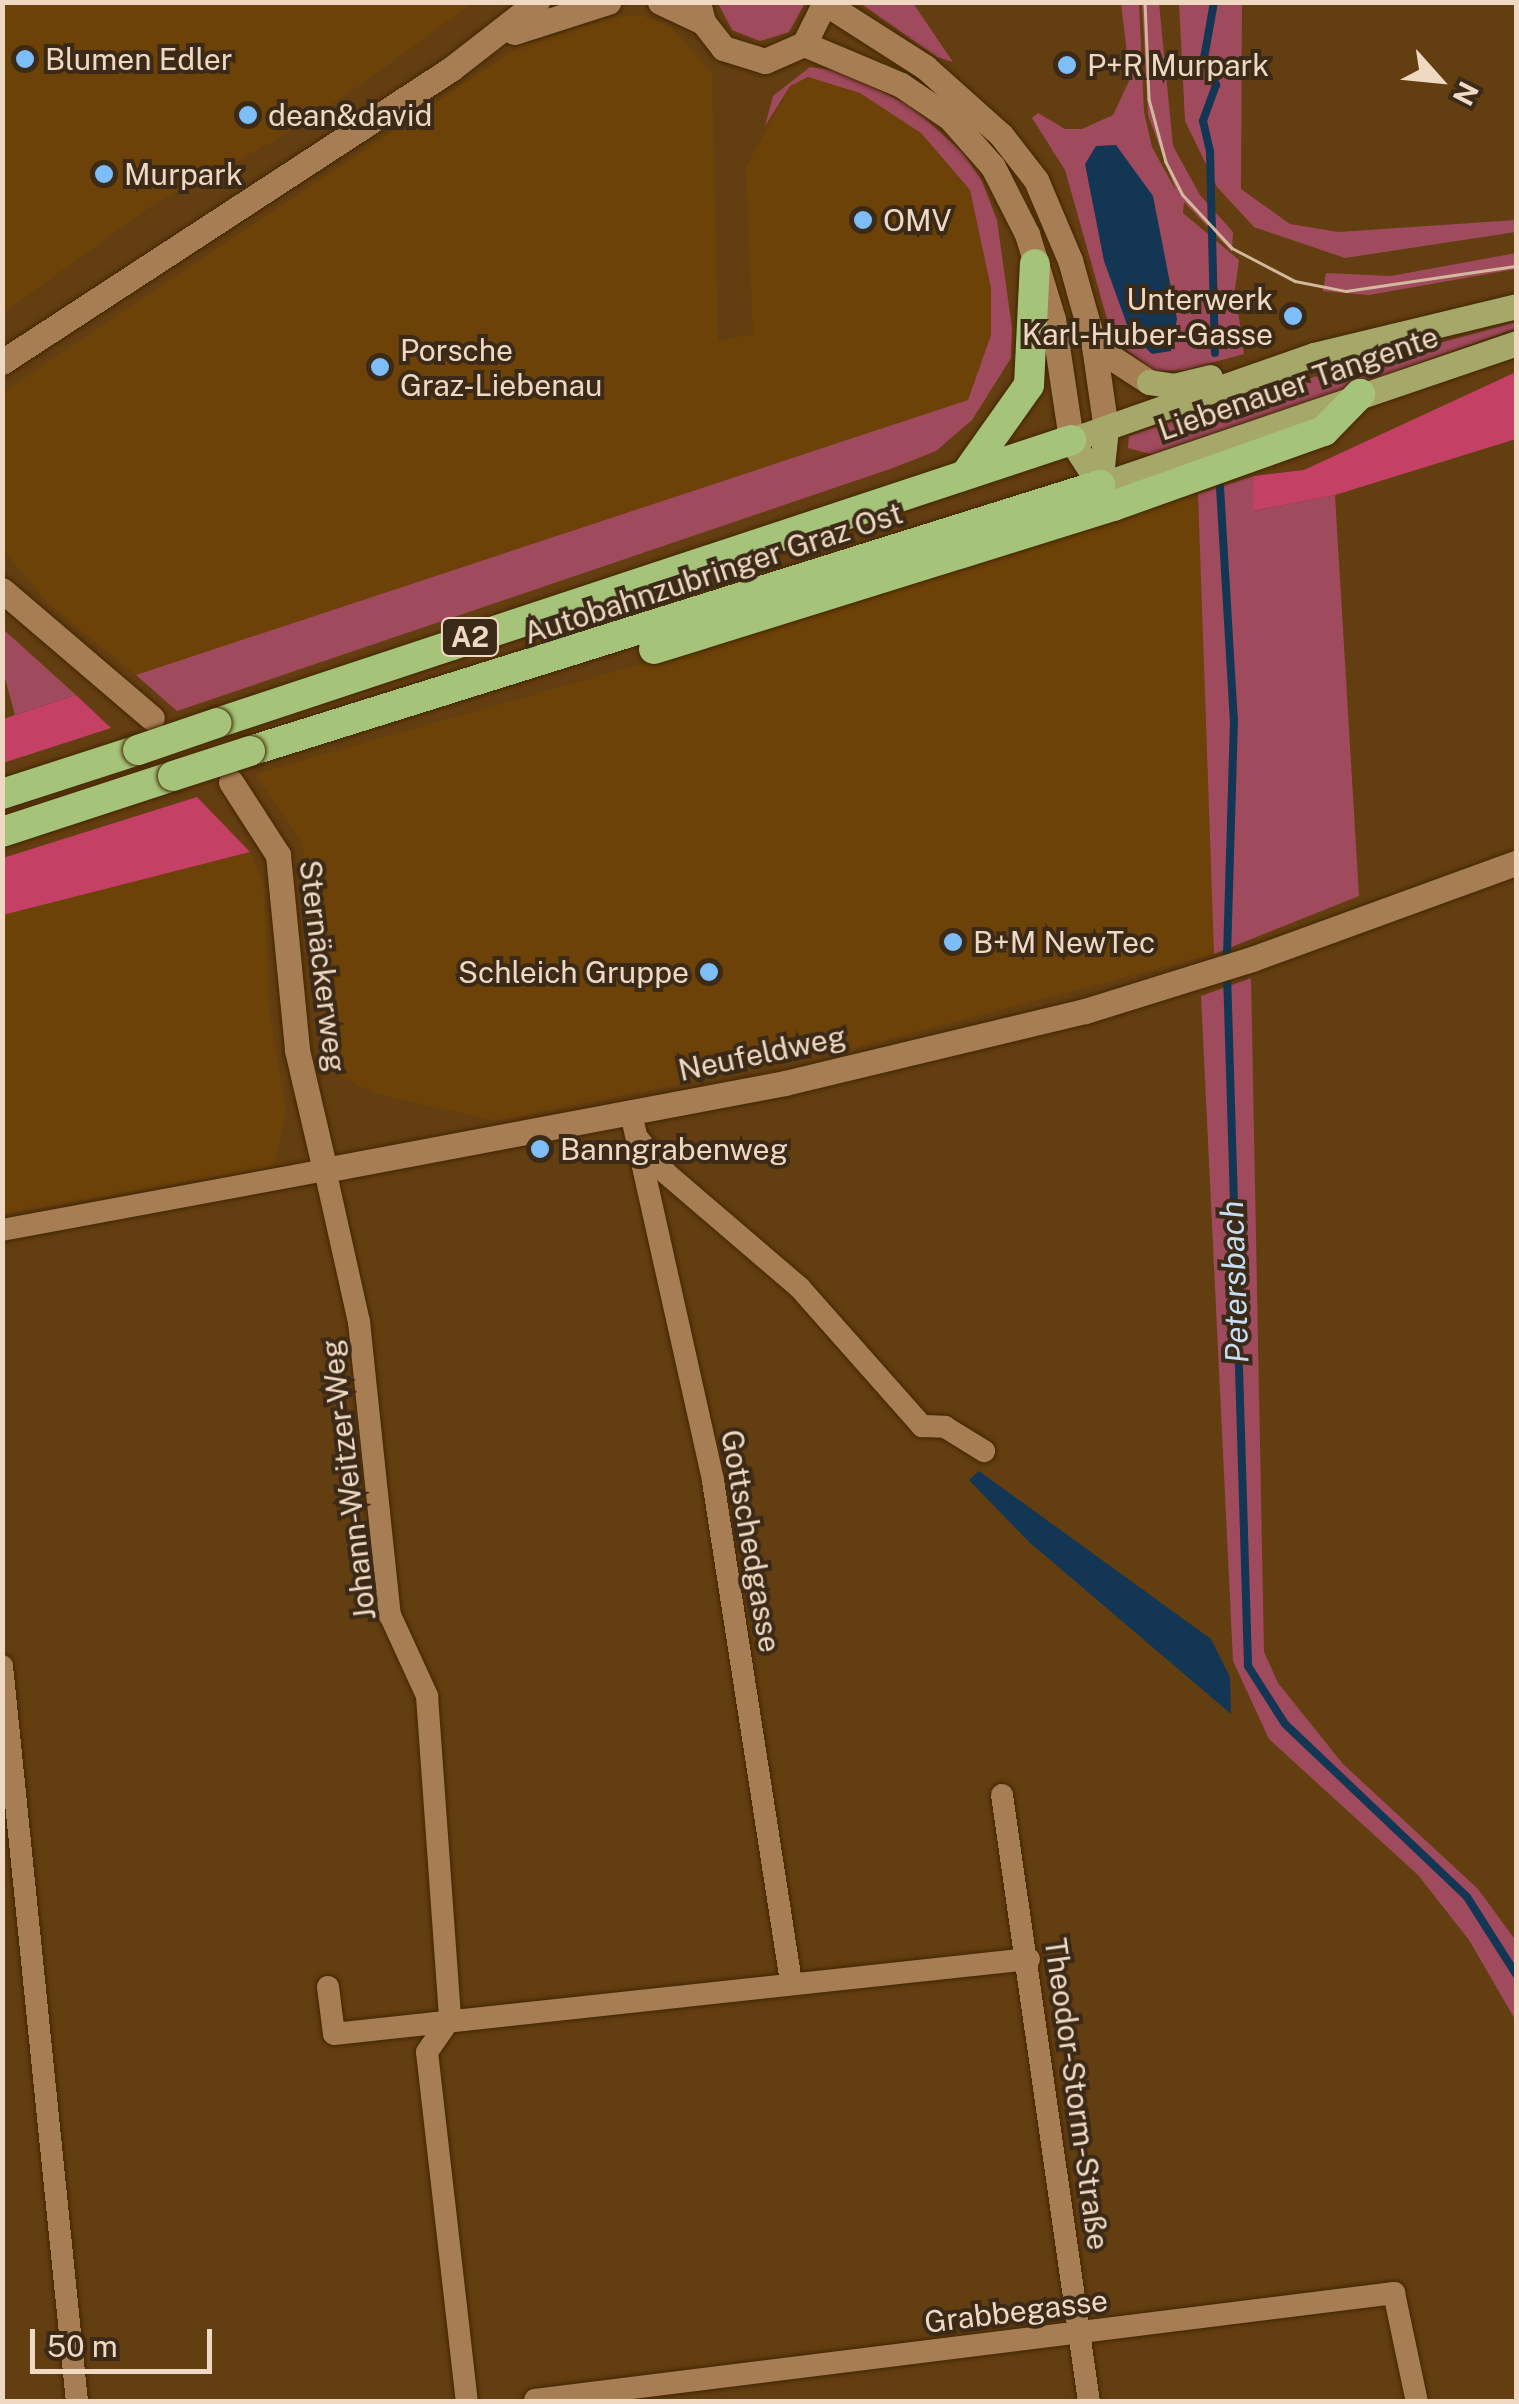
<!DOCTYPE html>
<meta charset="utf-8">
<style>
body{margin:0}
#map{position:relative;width:1519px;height:2404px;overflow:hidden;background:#633e10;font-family:"Public Sans",sans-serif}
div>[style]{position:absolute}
.built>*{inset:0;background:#6c4209}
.green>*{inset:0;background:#a04a5e}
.forest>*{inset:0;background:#c44065}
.water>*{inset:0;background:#123654}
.stream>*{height:8px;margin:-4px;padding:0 4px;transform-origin:4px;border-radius:4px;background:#123654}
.roads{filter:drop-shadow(0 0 2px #422603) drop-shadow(0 0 2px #422603)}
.minor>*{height:22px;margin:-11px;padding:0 11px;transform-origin:11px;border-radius:11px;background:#a77e53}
.tertiary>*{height:25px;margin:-12.5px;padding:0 12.5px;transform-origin:12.5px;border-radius:12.5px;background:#a77e53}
.secondary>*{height:25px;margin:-12.5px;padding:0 12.5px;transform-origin:12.5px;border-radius:12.5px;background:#a77e53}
.primary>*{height:25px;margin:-12.5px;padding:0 12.5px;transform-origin:12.5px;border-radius:12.5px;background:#a6a86a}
.motorway>*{height:30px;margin:-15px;padding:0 15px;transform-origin:15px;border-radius:15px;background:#a5c47a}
.tram>*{height:2.5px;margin:-1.25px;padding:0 1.25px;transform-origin:1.25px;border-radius:1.25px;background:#d2b89d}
.bridges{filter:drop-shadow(0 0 2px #422603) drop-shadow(0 0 2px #422603)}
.motorway-bridge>*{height:30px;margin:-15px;padding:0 15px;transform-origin:15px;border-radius:15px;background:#a5c47a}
.dots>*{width:28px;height:28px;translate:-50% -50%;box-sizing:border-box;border:5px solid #3b2a17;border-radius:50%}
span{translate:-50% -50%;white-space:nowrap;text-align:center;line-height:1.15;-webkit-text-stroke:8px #3b2a17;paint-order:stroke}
.shield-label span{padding:2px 8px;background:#3b2a17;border:2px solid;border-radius:8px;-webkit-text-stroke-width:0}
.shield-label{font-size:28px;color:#f0d9c3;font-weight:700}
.poi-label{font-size:30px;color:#f0d9c3}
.left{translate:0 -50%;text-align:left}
.right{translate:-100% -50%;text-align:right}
.street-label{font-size:30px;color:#f0d9c3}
.water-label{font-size:32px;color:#c6ddf4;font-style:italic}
.frame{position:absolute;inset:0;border:5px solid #f0d9c3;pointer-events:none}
.north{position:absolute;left:1389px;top:30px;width:100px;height:100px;-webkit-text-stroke:8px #3b2a17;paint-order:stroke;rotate:117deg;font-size:28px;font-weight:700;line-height:40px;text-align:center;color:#f0d9c3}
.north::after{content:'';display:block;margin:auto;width:35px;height:45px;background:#f0d9c3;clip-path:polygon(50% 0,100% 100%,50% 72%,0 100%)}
.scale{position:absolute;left:30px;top:2329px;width:182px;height:45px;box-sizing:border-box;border:5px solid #f0d9c3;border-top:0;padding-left:12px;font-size:30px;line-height:35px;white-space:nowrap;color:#f0d9c3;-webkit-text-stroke:8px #3b2a17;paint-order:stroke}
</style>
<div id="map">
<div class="built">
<div style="clip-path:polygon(3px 2px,472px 2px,472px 3px,355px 89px,269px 144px,157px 202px,3px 313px)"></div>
<div style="clip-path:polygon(641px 15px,671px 27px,712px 73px,718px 341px,753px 334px,746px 167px,790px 86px,809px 77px,860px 93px,921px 133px,970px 190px,991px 288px,991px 335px,968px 400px,136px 675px,51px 606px,3px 550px,2px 393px,520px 46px,612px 17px)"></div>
<div style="clip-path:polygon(1198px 494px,1214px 954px,836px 1053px,495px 1121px,375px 1093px,325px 1069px,302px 842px,255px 774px,817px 614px)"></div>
<div style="clip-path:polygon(250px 852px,264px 884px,269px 1010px,286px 1110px,274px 1167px,3px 1214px,3px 915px)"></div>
</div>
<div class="green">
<div style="clip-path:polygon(718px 3px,718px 2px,805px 3px,789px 32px,760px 41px,732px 30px)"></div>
<div style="clip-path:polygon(860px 3px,913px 3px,953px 62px,937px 57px)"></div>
<div style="clip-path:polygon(1121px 3px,1139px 3px,1144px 112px,1152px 147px,1176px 191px,1148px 115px,1142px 3px,1159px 3px,1173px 146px,1200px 195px,1233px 232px,1232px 252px,1184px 202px,1183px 213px,1239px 260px,1235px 289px,1244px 354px,1185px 370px,1155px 371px,1113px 340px,1065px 170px,1032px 118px,1038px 113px,1065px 129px,1082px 129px,1113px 115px,1130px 79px)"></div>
<div style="clip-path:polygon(1179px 3px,1242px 3px,1241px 189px,1290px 224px,1338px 232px,1516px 220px,1516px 232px,1345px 258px,1254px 227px,1217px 187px,1185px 121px)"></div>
<div style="clip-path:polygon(810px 67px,844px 72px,912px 107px,963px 153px,982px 181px,997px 220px,1012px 328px,1011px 358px,972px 420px,936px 451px,893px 468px,177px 711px,136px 675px,968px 400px,991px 335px,991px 288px,970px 190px,921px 133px,860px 93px,808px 77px,790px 86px,765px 126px,773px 96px)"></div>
<div style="clip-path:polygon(1516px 253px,1516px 269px,1369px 295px,1323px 291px,1326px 273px,1391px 276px)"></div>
<div style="clip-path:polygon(1516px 322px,1516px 328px,1174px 451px,1150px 454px,1128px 448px,1129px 436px,1271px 389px)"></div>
<div style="clip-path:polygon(1254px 476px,1254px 511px,1335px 495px,1359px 896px,1214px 954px,1198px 494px)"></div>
<div style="clip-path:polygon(3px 629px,76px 695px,15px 715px,3px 671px)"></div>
<div style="clip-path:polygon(1251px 978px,1264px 1652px,1278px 1683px,1343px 1764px,1478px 1889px,1516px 1941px,1516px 2021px,1469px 1940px,1418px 1875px,1269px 1739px,1233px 1661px,1201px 996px)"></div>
</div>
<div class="forest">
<div style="clip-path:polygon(1516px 372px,1516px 439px,1335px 495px,1253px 511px,1254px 476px,1304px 470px)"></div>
<div style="clip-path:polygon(76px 695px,111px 728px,3px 763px,3px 719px)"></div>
<div style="clip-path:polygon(197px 797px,250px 852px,3px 915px,3px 858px)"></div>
</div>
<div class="water">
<div style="clip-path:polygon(1116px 145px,1153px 196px,1177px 319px,1171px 351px,1152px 354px,1130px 333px,1104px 261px,1085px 164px,1096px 146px)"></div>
<div style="clip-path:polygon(979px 1471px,1211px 1639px,1230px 1677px,1231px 1714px,1028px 1541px,969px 1480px)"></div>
</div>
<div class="stream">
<div style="left:1214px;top:2px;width:57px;rotate:100.1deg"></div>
<div style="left:1204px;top:58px;width:30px;rotate:66deg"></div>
<div style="left:1216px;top:85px;width:38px;rotate:110deg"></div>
<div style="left:1203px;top:121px;width:32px;rotate:77deg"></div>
<div style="left:1210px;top:152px;width:201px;rotate:88.6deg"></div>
<div style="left:1220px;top:487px;width:233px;rotate:86.6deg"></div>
<div style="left:1234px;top:720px;width:239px;rotate:91.7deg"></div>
<div style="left:1227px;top:973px;width:693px;rotate:88.26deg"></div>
<div style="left:1248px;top:1666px;width:69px;rotate:57.5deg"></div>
<div style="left:1285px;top:1724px;width:251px;rotate:43.5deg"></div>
<div style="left:1467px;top:1897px;width:91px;rotate:57.5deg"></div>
</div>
<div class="roads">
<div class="minor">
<div style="left:631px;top:1113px;width:377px;rotate:77.4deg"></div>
<div style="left:713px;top:1481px;width:507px;rotate:81.15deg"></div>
<div style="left:639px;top:1140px;width:44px;rotate:50.5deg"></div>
<div style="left:667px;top:1174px;width:174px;rotate:40.6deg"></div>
<div style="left:799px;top:1287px;width:186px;rotate:48.5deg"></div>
<div style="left:922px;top:1426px;width:23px;rotate:2deg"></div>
<div style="left:945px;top:1427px;width:46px;rotate:31.6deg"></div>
<div style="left:2px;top:1230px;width:329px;rotate:-10.5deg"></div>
<div style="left:325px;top:1170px;width:156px;rotate:77.4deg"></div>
<div style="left:359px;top:1322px;width:295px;rotate:84deg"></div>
<div style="left:390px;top:1615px;width:89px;rotate:65.4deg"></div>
<div style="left:427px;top:1696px;width:324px;rotate:85.9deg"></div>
<div style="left:450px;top:2019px;width:40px;rotate:124.9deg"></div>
<div style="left:427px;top:2052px;width:352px;rotate:83.5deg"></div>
<div style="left:2px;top:1666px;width:740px;rotate:84.18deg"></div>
<div style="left:1002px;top:1795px;width:613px;rotate:81.84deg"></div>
<div style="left:328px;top:1987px;width:47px;rotate:82.7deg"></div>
<div style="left:334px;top:2034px;width:699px;rotate:-6.16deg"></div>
<div style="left:535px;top:2400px;width:866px;rotate:-7.1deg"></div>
<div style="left:1394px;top:2293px;width:111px;rotate:78.1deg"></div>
</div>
<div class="tertiary">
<div style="left:2px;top:590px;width:197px;rotate:40.5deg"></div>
<div style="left:231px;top:782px;width:87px;rotate:57.2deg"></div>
<div style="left:278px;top:855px;width:196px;rotate:84.4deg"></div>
<div style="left:297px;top:1050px;width:123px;rotate:76.9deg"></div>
<div style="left:325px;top:1170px;width:468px;rotate:-10.7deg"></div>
<div style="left:785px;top:1083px;width:309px;rotate:-13.5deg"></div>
<div style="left:1085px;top:1011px;width:175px;rotate:-17.3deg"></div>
<div style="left:1252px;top:959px;width:281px;rotate:-20deg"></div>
</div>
<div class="secondary">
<div style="left:660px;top:2px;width:47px;rotate:24.9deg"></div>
<div style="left:698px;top:2px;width:21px;rotate:76deg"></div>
<div style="left:703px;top:22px;width:33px;rotate:52deg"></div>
<div style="left:723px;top:48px;width:44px;rotate:17.2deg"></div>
<div style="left:765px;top:61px;width:43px;rotate:-23.6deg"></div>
<div style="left:804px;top:44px;width:47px;rotate:-63.4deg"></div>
<div style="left:825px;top:3px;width:119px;rotate:32.6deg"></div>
<div style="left:925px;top:67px;width:102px;rotate:41.8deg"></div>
<div style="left:1001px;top:135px;width:57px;rotate:52.1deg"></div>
<div style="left:1036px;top:180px;width:87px;rotate:67deg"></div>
<div style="left:1070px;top:260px;width:89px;rotate:74.4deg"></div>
<div style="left:1094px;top:346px;width:84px;rotate:81.8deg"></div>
<div style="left:514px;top:32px;width:99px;rotate:-17.7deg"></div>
<div style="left:804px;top:44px;width:105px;rotate:22.9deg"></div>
<div style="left:901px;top:85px;width:59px;rotate:34deg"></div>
<div style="left:950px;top:118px;width:65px;rotate:48.7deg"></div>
<div style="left:993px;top:167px;width:75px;rotate:63.1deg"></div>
<div style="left:1027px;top:234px;width:89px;rotate:73deg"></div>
<div style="left:1053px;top:319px;width:122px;rotate:81.5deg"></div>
<div style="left:1094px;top:346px;width:66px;rotate:33.2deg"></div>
<div style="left:2px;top:362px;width:536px;rotate:-33.13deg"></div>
<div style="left:451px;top:69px;width:109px;rotate:-37.9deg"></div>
</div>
<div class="primary">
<div style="left:1149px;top:382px;width:25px;rotate:9deg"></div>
<div style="left:1174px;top:386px;width:37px;rotate:-14deg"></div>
<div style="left:1100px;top:485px;width:54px;rotate:-122.8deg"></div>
<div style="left:1071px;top:440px;width:257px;rotate:-19.3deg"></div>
<div style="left:1314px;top:355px;width:208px;rotate:-13.6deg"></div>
<div style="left:1100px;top:485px;width:440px;rotate:-18.8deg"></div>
<div style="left:1100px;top:485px;width:56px;rotate:-83.9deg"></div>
</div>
<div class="motorway">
<div style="left:966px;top:474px;width:109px;rotate:-54.7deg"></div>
<div style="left:1029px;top:385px;width:121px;rotate:-87.2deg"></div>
<div style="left:654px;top:649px;width:481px;rotate:-17.3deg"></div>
<div style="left:1113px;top:506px;width:224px;rotate:-19.6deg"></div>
<div style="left:1324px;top:431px;width:52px;rotate:-45.8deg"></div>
<div style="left:217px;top:723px;width:900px;rotate:-18.33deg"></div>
<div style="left:250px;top:751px;width:891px;rotate:-17.38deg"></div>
<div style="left:2px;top:794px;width:143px;rotate:-17.9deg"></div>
<div style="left:2px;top:832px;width:180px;rotate:-18.1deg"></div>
</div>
</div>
<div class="tram">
<div style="left:1145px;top:2px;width:97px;rotate:87.6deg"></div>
<div style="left:1149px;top:99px;width:65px;rotate:74.9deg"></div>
<div style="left:1166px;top:162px;width:37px;rotate:63deg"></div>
<div style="left:1183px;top:195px;width:72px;rotate:47.2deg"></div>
<div style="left:1232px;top:248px;width:71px;rotate:27.6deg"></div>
<div style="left:1295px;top:281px;width:52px;rotate:11.1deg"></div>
<div style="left:1346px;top:291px;width:172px;rotate:-8.4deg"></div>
</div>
<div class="bridges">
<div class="motorway-bridge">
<div style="left:138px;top:750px;width:83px;rotate:-18.9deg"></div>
<div style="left:173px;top:776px;width:81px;rotate:-18deg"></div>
</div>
</div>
<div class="dots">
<div style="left:25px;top:59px;background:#7dbef9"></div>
<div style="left:1067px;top:65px;background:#7dbef9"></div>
<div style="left:248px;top:115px;background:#7dbef9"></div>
<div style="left:104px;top:174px;background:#7dbef9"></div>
<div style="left:863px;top:220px;background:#7dbef9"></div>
<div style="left:1293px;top:316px;background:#7dbef9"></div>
<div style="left:380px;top:367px;background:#7dbef9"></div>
<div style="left:953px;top:942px;background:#7dbef9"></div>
<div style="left:709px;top:972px;background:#7dbef9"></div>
<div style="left:540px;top:1149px;background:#7dbef9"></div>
</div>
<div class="shield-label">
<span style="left:470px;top:637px">A2</span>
</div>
<div class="poi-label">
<span class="left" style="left:45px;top:59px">Blumen Edler</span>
<span class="left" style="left:1087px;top:65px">P+R Murpark</span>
<span class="left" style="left:268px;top:115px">dean&amp;david</span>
<span class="left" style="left:124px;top:174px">Murpark</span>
<span class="left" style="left:883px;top:220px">OMV</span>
<span class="right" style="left:1273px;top:316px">Unterwerk<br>Karl-Huber-Gasse</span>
<span class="left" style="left:400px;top:367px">Porsche<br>Graz-Liebenau</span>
<span class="left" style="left:973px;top:942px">B+M NewTec</span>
<span class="right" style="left:689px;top:972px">Schleich Gruppe</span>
<span class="left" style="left:560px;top:1149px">Banngrabenweg</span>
</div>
<div class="street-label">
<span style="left:1298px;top:383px;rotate:-19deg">Liebenauer Tangente</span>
<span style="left:713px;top:573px;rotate:-18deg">Autobahnzubringer Graz Ost</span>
<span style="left:323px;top:966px;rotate:83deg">Sternäckerweg</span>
<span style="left:762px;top:1053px;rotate:-12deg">Neufeldweg</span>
<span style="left:348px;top:1480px;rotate:-97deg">Johann-Weitzer-Weg</span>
<span style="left:751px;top:1541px;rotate:80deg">Gottschedgasse</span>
<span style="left:1077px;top:2094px;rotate:82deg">Theodor-Storm-Straße</span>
<span style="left:1016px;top:2311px;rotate:-7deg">Grabbegasse</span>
</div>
<div class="water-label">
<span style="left:1235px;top:1282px;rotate:-92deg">Petersbach</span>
</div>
<div class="frame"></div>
<div class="north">N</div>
<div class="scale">50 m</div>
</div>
